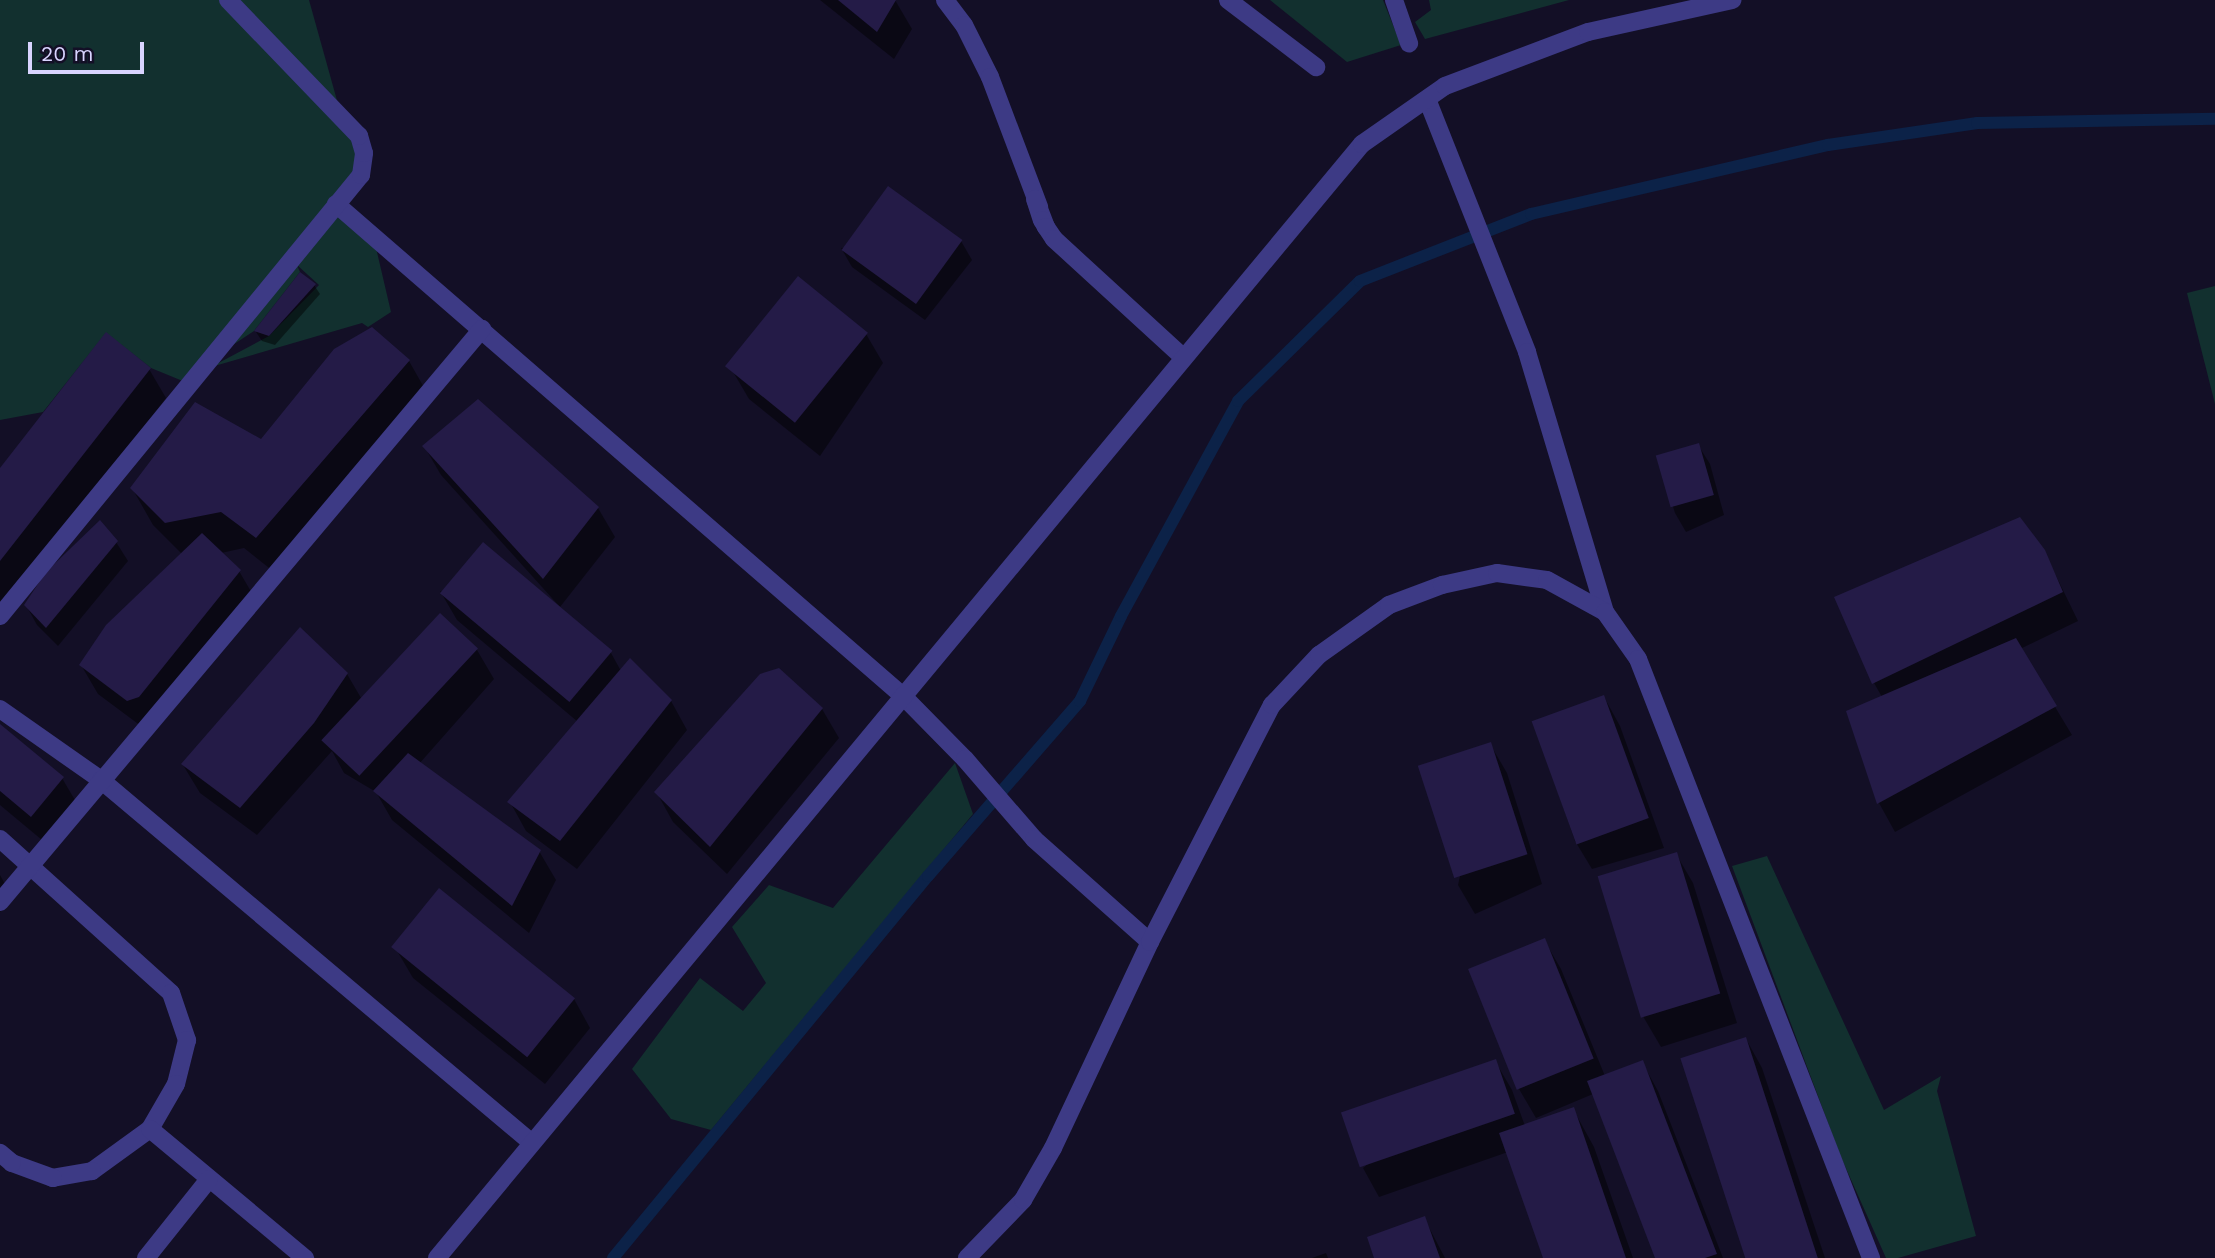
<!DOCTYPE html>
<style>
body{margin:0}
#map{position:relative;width:2215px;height:1258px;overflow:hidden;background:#130f26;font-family:"Work Sans",sans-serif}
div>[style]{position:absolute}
.green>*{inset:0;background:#12302f}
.shadow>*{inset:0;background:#0007}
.stream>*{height:12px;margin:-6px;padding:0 6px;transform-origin:6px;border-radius:6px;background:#0c2248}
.building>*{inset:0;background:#241b47;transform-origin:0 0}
.street>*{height:18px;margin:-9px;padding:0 9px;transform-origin:9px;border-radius:9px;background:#3d3a85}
span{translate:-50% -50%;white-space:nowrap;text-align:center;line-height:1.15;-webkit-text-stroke:6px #130f26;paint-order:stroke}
.scale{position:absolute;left:28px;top:42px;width:116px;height:32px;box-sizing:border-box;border:4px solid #d9d4ff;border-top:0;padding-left:9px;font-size:21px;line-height:24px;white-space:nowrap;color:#d9d4ff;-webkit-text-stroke:5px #130f26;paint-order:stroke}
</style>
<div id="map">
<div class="green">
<div style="clip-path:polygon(0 0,228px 0,349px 123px,361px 175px,338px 212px,373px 235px,391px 312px,368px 327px,362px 323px,211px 367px,269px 336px,319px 285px,297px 265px,300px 272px,254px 331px,207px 362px,190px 384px,151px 368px,106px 333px,43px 412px,0 420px)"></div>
<div style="clip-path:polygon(231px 0,309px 0,338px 104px)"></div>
<div style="clip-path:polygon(1270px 0,1383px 0,1401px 45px,1347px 62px)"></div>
<div style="clip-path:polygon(1429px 0,1569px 0,1425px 39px,1415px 22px,1431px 10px)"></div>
<div style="clip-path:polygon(2215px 286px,2215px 404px,2187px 293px)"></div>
<div style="clip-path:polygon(955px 763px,973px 814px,711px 1130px,671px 1119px,632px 1069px,700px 978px,743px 1011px,766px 983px,732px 927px,769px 885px,833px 908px)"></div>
<div style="clip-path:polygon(1767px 856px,1884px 1110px,1941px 1076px,1937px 1091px,1976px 1236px,1898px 1258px,1886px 1258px,1840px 1155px,1732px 866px)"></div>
</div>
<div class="shadow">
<div style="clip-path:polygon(820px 0,895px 0,912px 29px,894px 59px)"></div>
<div style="clip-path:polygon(961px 241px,972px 260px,925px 320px,852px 267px,841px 248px)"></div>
<div style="clip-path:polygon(314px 285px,320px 294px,275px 345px,262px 341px,256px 332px)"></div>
<div style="clip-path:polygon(866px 334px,883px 363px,820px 456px,749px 399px,732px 370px)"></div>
<div style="clip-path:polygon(409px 361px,430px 398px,278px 575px,244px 548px,221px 553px,239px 571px,256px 600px,145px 729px,98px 694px,81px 665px,182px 554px,153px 525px,132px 488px,261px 442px)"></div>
<div style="clip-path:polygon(149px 369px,166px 398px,0 611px,0 471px)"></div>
<div style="clip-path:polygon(1698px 445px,1710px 464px,1724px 515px,1686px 532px,1675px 513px,1658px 458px)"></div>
<div style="clip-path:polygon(424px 446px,598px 508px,615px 537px,560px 607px,441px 475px)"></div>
<div style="clip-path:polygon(116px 542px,128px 561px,58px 646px,37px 625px,26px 605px)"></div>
<div style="clip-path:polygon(2044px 551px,2078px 621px,2020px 649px,2072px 735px,1895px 832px,1879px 803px,1849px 712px,1882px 697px,1874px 683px)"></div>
<div style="clip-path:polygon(440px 591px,611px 653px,621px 671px,671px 701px,687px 730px,577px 869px,526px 831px,510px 802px,578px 722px,457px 620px)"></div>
<div style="clip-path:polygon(440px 615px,477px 650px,494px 679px,419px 764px,539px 851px,556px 880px,529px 933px,392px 820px,376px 792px,344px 773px,332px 751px,257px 835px,200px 793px,183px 765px,347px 674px,364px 703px)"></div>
<div style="clip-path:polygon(1604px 697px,1620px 726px,1664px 848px,1592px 869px,1575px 841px,1536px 729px)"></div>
<div style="clip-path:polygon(822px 709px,839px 738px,727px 874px,673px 822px,657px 793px)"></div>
<div style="clip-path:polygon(0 726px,62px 778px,79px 807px,48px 845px,0 805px)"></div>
<div style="clip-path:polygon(1490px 744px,1507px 773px,1542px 884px,1475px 914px,1458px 885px)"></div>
<div style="clip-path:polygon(1676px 854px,1693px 883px,1737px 1023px,1661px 1047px,1644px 1018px,1600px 878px)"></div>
<div style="clip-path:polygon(0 875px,12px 897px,0 912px)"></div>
<div style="clip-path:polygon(1544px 940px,1561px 969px,1605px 1076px,1642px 1062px,1658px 1091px,1723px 1258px,1657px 1258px,1593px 1094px,1536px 1118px,1519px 1089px)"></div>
<div style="clip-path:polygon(396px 949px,574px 999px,590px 1028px,545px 1084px,413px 978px)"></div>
<div style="clip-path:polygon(1746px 1039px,1762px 1068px,1825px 1258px,1749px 1258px)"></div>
<div style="clip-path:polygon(1495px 1061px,1512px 1090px,1525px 1126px,1573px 1109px,1594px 1147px,1633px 1258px,1545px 1258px,1508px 1152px,1379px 1197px,1363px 1168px)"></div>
<div style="clip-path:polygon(1424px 1218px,1445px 1258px,1376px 1258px)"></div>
<div style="clip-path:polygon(1326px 1253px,1328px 1258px,1312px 1258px)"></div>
</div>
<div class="stream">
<div style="left:613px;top:1258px;width:495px;rotate:-50.5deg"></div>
<div style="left:928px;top:876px;width:232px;rotate:-49deg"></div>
<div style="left:1080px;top:701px;width:94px;rotate:-64.2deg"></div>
<div style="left:1121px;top:616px;width:245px;rotate:-61.4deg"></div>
<div style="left:1238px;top:401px;width:171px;rotate:-44.5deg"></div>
<div style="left:1360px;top:281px;width:184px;rotate:-21.4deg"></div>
<div style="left:1531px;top:214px;width:305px;rotate:-13.1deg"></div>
<div style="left:1828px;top:145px;width:151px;rotate:-8.4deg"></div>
<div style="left:1977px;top:123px;width:238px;rotate:-1deg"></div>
</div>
<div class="building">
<div style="clip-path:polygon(838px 0,896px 0,877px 32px)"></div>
<div style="left:888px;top:186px;width:92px;height:79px;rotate:36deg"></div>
<div style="clip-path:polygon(300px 272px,316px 284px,269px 336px,254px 331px)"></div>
<div style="left:798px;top:276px;width:90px;height:116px;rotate:39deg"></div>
<div style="clip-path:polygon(372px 327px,410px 360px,256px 538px,221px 512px,165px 523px,130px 488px,195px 402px,261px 439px,334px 349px)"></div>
<div style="clip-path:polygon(106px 332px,151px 368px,0 561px,0 468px)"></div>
<div style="clip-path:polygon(478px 399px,599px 507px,543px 579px,422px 446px)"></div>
<div style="left:1699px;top:443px;width:54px;height:45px;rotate:74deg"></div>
<div style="clip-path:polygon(2020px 517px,2045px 550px,2063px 592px,1872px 684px,1834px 597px)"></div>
<div style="clip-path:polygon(100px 520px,118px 541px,46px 628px,24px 605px,46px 572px)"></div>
<div style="clip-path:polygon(202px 533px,241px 570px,139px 697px,127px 701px,79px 665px,106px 625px)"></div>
<div style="left:483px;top:542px;width:169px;height:67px;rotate:40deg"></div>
<div style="left:440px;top:613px;width:52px;height:174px;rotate:43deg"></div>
<div style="clip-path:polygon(300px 627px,348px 673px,314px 723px,240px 808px,181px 764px)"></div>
<div style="clip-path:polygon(2016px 638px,2057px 706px,1877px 804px,1846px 711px)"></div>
<div style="clip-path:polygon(630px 658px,672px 700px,560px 841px,507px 802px)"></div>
<div style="clip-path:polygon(779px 668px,823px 708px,710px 847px,654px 792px,760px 674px)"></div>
<div style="left:1604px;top:695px;width:131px;height:77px;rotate:70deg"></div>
<div style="clip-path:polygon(0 724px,64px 777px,31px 817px,0 791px)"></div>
<div style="left:1491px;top:742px;width:118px;height:77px;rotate:72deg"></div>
<div style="clip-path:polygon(408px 753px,541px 850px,512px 906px,373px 791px)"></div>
<div style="left:1677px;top:852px;width:148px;height:83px;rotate:73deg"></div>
<div style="left:439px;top:888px;width:175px;height:76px;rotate:39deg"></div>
<div style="left:1545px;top:938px;width:130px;height:83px;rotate:68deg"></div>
<div style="left:1746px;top:1037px;width:233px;height:69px;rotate:72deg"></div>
<div style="left:1496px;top:1059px;width:58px;height:164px;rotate:71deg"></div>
<div style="clip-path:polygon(1643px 1060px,1717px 1254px,1705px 1258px,1655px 1258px,1587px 1081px)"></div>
<div style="clip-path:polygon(1574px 1107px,1626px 1258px,1543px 1258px,1499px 1133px)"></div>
<div style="clip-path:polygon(1425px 1216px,1440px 1258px,1374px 1258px,1367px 1237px)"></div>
</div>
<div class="street">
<div style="left:945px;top:0;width:31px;rotate:53deg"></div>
<div style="left:964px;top:25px;width:58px;rotate:63.4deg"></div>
<div style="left:990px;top:77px;width:139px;rotate:69.3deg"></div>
<div style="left:1228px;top:0;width:111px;rotate:37.3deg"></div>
<div style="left:1394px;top:0;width:46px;rotate:70.8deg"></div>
<div style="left:1427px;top:99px;width:272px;rotate:68.4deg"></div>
<div style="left:1527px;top:352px;width:271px;rotate:73.3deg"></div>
<div style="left:336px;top:204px;width:751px;rotate:40.95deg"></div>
<div style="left:903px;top:696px;width:88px;rotate:45.5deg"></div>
<div style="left:965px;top:759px;width:106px;rotate:49.2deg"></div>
<div style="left:1034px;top:839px;width:155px;rotate:41.6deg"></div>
<div style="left:1046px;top:227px;width:30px;rotate:-111deg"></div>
<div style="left:1035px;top:199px;width:22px;rotate:72deg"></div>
<div style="left:1042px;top:220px;width:8px;rotate:60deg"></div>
<div style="left:1046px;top:227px;width:14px;rotate:56deg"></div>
<div style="left:1054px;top:239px;width:176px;rotate:42.5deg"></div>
<div style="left:0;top:616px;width:570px;rotate:-50.7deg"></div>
<div style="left:361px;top:175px;width:22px;rotate:-82deg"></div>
<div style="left:364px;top:153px;width:18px;rotate:-106deg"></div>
<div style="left:359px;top:136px;width:189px;rotate:-133.9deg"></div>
<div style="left:0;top:709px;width:123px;rotate:35.1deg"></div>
<div style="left:101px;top:780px;width:563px;rotate:40.11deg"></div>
<div style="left:0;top:839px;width:230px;rotate:42deg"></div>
<div style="left:171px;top:993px;width:50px;rotate:71.2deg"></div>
<div style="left:187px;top:1040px;width:45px;rotate:104deg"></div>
<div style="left:176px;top:1084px;width:52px;rotate:120deg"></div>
<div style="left:150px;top:1129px;width:72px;rotate:144.1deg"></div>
<div style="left:92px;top:1171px;width:40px;rotate:170deg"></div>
<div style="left:53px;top:1178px;width:44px;rotate:-159.9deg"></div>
<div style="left:12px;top:1163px;width:16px;rotate:-140deg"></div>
<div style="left:0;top:902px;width:749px;rotate:-49.93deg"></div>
<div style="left:150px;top:1129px;width:202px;rotate:39.8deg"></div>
<div style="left:146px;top:1258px;width:101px;rotate:-51.4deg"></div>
<div style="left:437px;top:1258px;width:1448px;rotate:-50.3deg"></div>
<div style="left:1362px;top:144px;width:101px;rotate:-34.9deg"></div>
<div style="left:1445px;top:86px;width:153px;rotate:-20.7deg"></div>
<div style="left:1588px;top:32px;width:148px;rotate:-12.5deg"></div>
<div style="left:967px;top:1258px;width:81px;rotate:-46deg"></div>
<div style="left:1023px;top:1200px;width:60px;rotate:-60deg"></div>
<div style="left:1053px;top:1148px;width:228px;rotate:-64.8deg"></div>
<div style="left:1150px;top:942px;width:267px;rotate:-62.8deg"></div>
<div style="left:1272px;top:705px;width:69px;rotate:-46.8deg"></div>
<div style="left:1319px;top:655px;width:86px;rotate:-35.5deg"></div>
<div style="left:1389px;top:605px;width:57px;rotate:-20.7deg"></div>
<div style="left:1442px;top:585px;width:56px;rotate:-12.3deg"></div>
<div style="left:1497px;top:573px;width:50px;rotate:8deg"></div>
<div style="left:1547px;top:580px;width:66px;rotate:28.9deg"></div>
<div style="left:1605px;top:612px;width:57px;rotate:54.9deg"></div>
<div style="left:1638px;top:659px;width:643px;rotate:68.74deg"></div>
</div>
<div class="scale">20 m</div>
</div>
